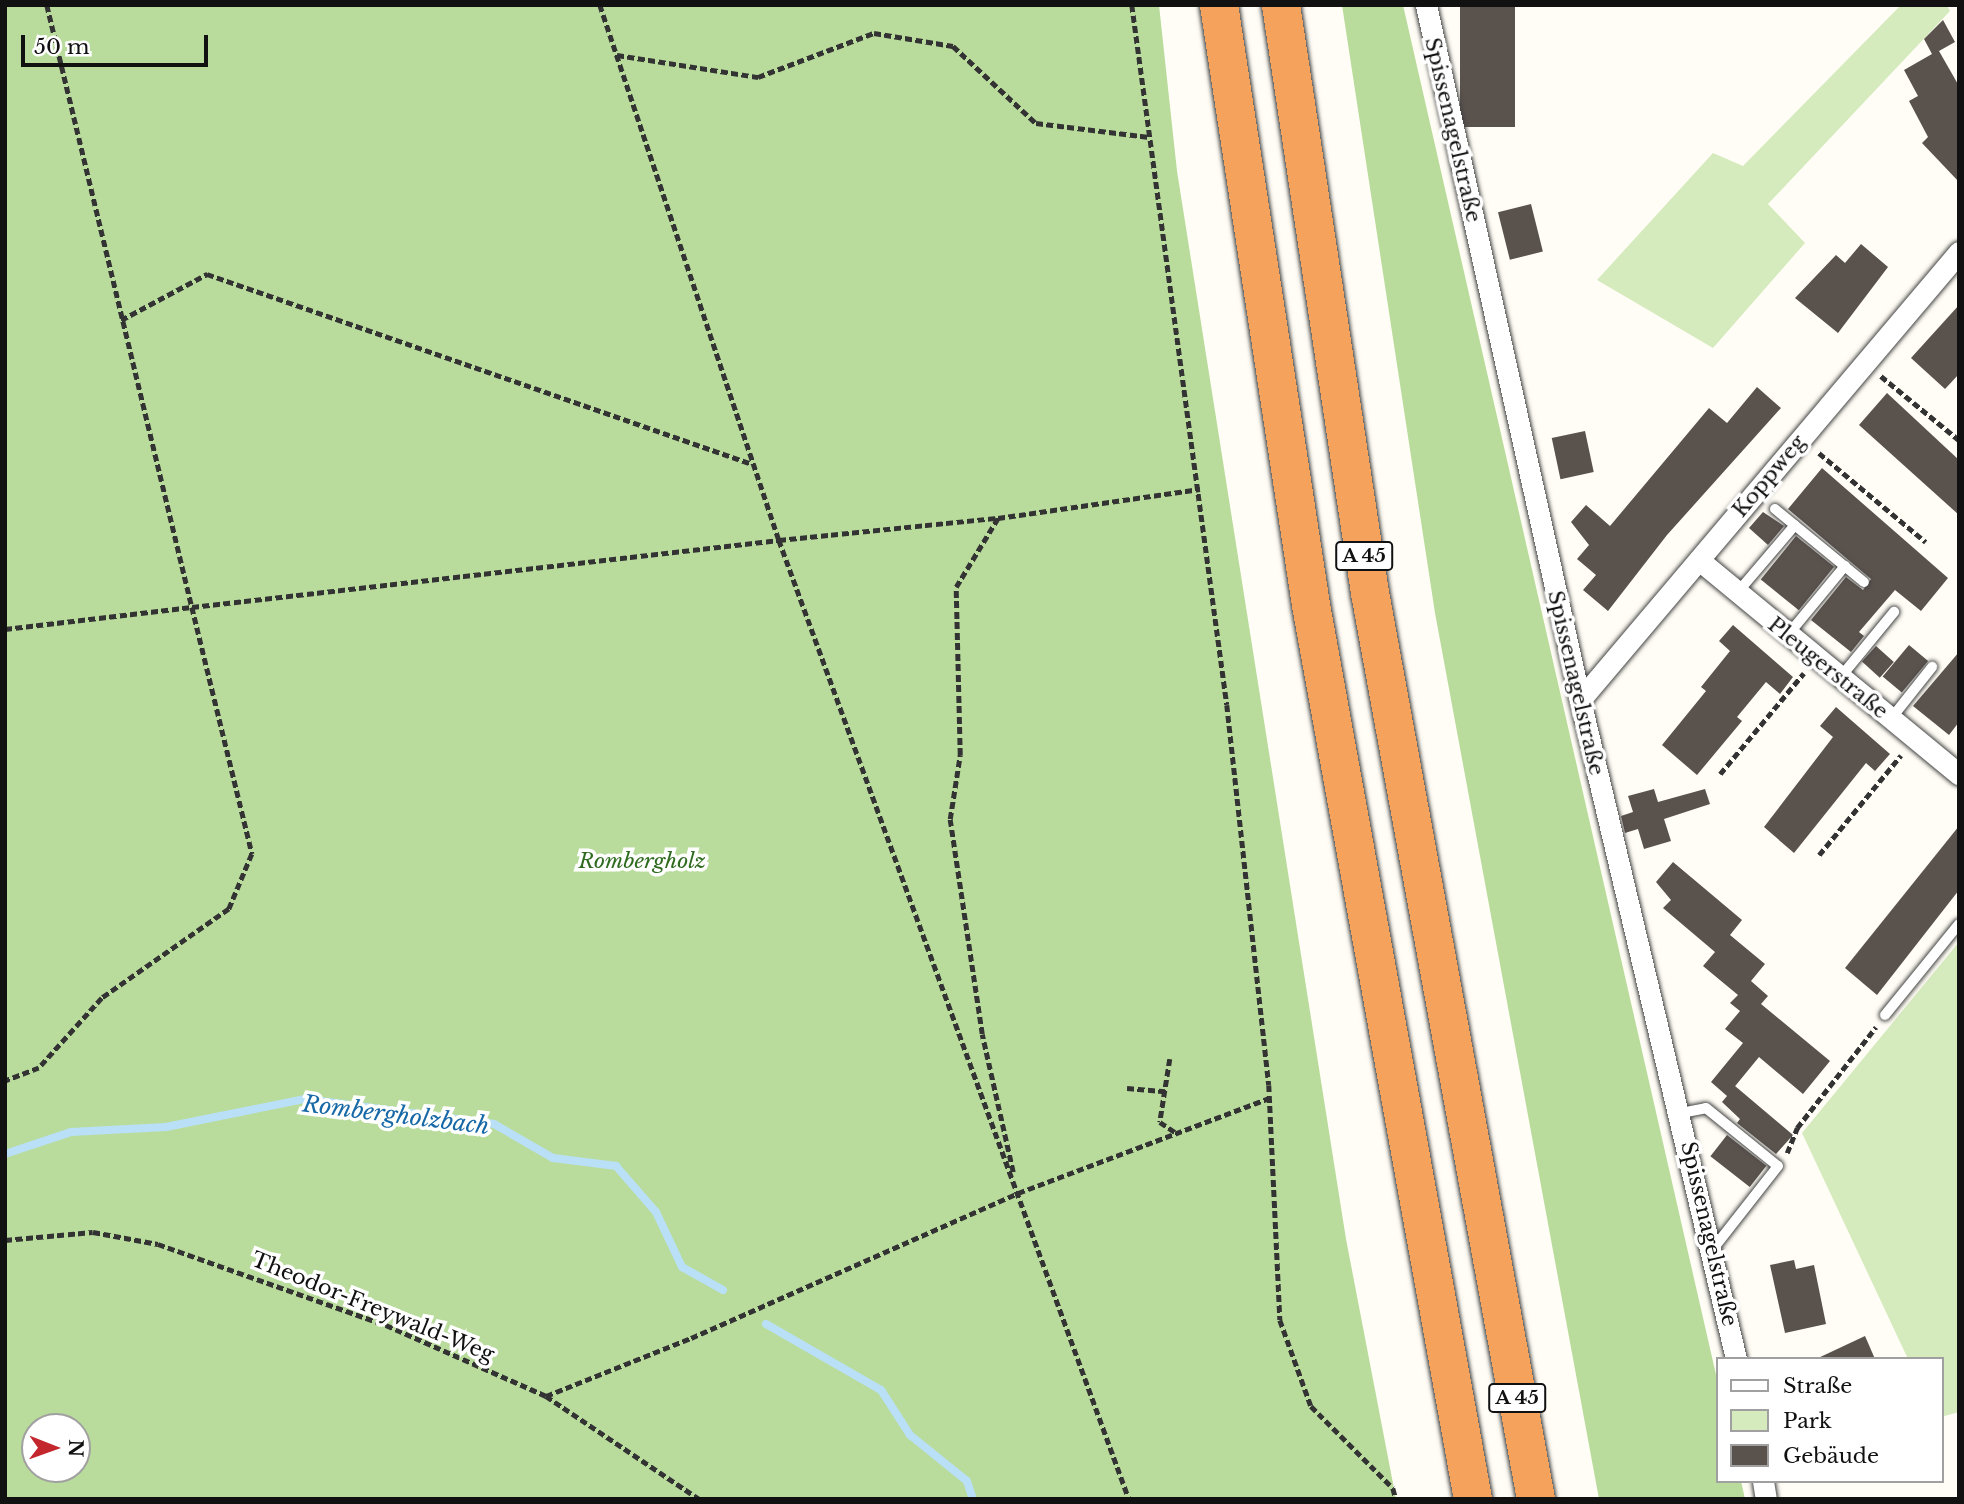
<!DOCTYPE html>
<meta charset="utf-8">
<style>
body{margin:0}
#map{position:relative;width:1964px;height:1504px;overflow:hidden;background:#fffdf5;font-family:"Libre Baskerville",serif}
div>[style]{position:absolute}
.green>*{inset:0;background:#d5ebbd}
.forest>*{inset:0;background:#b9dc9c}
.stream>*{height:8px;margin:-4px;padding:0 4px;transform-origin:4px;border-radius:4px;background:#b9e0f7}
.building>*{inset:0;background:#5a524d;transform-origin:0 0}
.path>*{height:4.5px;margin-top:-2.25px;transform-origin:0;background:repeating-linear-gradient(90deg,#333 0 7px,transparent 0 10.5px)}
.roads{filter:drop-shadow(0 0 2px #444) drop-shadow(0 0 2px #444)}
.service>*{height:10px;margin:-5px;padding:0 5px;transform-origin:5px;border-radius:5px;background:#fff}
.minor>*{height:21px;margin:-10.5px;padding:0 10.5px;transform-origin:10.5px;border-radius:10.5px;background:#fff}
.motorway>*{height:38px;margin:-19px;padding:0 19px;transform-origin:19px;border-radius:19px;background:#f5a25d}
span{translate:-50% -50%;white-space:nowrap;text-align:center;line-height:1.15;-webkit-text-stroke:7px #fff;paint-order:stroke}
.shield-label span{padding:2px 5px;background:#fff;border:2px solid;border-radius:5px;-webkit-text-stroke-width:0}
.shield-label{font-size:19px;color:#111;font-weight:700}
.street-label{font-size:21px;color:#111}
.park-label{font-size:21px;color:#2f6b1f;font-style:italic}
.water-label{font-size:23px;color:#1768a6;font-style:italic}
.frame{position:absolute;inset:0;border:7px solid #111;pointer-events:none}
.legend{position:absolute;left:1716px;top:1357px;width:228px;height:126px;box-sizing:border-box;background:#fff;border:2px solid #a0a0a0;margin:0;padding:9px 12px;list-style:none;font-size:21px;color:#111}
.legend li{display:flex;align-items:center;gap:14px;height:35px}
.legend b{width:35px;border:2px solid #a0a0a0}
.north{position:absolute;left:21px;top:1413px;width:70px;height:70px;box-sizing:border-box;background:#fff;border:2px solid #a0a0a0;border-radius:50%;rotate:91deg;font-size:19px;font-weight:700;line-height:28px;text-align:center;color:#111}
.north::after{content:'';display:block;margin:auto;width:24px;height:32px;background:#c4262e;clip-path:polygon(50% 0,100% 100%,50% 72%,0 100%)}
.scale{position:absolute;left:21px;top:35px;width:187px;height:32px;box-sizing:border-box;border:4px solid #111;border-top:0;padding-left:9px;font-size:21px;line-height:24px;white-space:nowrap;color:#111;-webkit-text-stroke:5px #fff;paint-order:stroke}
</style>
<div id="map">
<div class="green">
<div style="clip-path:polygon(1901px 5px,1947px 5px,1950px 11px,1768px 204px,1805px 243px,1713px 348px,1597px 280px,1713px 153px,1743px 166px)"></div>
<div style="clip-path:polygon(1959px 942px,1959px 1412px,1941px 1417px,1941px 1359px,1908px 1359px,1802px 1133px)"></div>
</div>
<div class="forest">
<div style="clip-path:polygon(evenodd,5px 5px,1159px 5px,1177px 171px,1346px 1239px,1396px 1499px,5px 1499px,5px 5px,35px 1427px,77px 1427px,77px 1469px,35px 1469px,35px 1427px)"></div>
<div style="clip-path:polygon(1342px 5px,1403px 5px,1717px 1379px,1717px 1481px,1741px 1481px,1745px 1499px,1599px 1499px,1435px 613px)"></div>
</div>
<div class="stream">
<div style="left:5px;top:1154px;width:70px;rotate:-18.4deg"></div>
<div style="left:71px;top:1132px;width:95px;rotate:-3deg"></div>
<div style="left:166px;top:1127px;width:142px;rotate:-11.4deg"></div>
<div style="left:305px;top:1099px;width:191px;rotate:7.5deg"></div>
<div style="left:494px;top:1124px;width:68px;rotate:30deg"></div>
<div style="left:553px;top:1158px;width:64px;rotate:7.2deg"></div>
<div style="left:616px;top:1166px;width:61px;rotate:49deg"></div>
<div style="left:656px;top:1212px;width:61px;rotate:64.7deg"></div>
<div style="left:682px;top:1267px;width:47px;rotate:29.3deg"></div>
<div style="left:766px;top:1324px;width:133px;rotate:29.9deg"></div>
<div style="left:881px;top:1390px;width:54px;rotate:57.2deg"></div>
<div style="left:910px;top:1435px;width:73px;rotate:38.9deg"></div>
<div style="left:967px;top:1481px;width:19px;rotate:72deg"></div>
</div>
<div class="building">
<div style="left:1460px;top:5px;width:55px;height:122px"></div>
<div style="clip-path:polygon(1943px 20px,1955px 42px,1939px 51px,1959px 86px,1959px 182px,1922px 143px,1928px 137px,1909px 101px,1918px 96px,1904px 70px,1932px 54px,1924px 39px)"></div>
<div style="left:1531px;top:204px;width:49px;height:34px;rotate:76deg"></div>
<div style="clip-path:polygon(1861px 244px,1888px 267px,1838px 333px,1795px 298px,1836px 255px,1845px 263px)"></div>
<div style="clip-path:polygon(1959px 305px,1959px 374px,1945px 389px,1911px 358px)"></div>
<div style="clip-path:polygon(1757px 387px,1781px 408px,1667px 535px,1608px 611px,1583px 590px,1596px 575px,1577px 559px,1589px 545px,1571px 522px,1586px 505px,1610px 526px,1709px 408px,1727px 423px)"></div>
<div style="clip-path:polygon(1887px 393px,1959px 460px,1959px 515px,1859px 425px)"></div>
<div style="left:1585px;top:431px;width:42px;height:34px;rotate:78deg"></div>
<div style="clip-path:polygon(1822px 468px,1948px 578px,1921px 611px,1895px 590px,1859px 632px,1864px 636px,1851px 652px,1811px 620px,1846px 577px,1863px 590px,1871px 579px,1788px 509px)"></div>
<div style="clip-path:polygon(1763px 512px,1784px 526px,1768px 545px,1749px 528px)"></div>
<div style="left:1796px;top:536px;width:49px;height:56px;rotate:39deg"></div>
<div style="clip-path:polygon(1733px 625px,1793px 677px,1780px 694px,1766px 682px,1737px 717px,1742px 721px,1697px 775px,1662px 745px,1706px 691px,1701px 687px,1730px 651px,1719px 641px)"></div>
<div style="left:1909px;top:645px;width:25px;height:41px;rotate:40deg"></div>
<div style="left:1876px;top:646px;width:24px;height:21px;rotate:42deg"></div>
<div style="clip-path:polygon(1959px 652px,1959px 722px,1949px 735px,1913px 706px)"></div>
<div style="clip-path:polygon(1836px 707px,1890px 754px,1875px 771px,1866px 763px,1794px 853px,1764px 827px,1833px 737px,1820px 726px)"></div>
<div style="clip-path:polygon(1654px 789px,1658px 802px,1705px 789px,1710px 804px,1664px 819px,1671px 841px,1644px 849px,1638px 829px,1625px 833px,1621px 816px,1633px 812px,1628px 796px)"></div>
<div style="clip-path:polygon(1959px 826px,1959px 890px,1877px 995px,1845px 968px)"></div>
<div style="clip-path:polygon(1673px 862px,1742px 920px,1730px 935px,1765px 964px,1751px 981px,1768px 996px,1761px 1004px,1830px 1061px,1803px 1094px,1759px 1057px,1727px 1096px,1735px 1086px,1793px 1135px,1776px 1154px,1737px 1123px,1740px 1119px,1722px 1102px,1727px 1096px,1711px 1082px,1743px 1043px,1725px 1029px,1740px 1011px,1730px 1003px,1738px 995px,1703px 966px,1715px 952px,1663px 908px,1671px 900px,1656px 882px)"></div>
<div style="left:1727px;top:1135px;width:50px;height:27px;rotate:38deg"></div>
<div style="clip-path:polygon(1794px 1260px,1796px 1269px,1814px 1265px,1826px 1324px,1785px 1333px,1770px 1265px)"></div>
<div style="clip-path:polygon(1865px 1336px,1875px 1359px,1816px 1359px)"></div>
</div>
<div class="path">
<div style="left:47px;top:5px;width:619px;rotate:76.46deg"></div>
<div style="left:192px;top:607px;width:591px;rotate:-6.51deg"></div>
<div style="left:779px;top:540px;width:1021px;rotate:69.95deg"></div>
<div style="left:600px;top:5px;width:564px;rotate:71.5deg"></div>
<div style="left:779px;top:540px;width:219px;rotate:-5.8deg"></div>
<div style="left:1132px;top:5px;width:706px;rotate:82.27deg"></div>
<div style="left:1227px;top:705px;width:382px;rotate:83.7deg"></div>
<div style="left:1269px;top:1085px;width:235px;rotate:87.3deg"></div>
<div style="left:1280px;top:1320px;width:91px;rotate:70.2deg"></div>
<div style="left:1311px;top:1406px;width:116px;rotate:45deg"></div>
<div style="left:1393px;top:1488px;width:11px;rotate:75deg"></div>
<div style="left:617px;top:55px;width:143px;rotate:8.9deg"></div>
<div style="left:758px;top:77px;width:124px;rotate:-20.8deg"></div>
<div style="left:874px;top:33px;width:80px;rotate:9.3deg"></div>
<div style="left:953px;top:46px;width:113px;rotate:42.9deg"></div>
<div style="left:1036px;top:123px;width:114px;rotate:7.1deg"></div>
<div style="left:121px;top:320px;width:98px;rotate:-28.1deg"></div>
<div style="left:207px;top:274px;width:577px;rotate:19.22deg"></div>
<div style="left:1881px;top:376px;width:101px;rotate:39.4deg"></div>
<div style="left:1819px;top:453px;width:139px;rotate:39.8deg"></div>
<div style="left:5px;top:629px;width:188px;rotate:-6.7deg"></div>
<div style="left:192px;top:607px;width:254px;rotate:76.3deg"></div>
<div style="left:252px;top:854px;width:60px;rotate:112.7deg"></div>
<div style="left:229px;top:909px;width:155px;rotate:145deg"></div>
<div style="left:102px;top:998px;width:94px;rotate:132deg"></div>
<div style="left:39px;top:1068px;width:36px;rotate:159deg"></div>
<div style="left:1720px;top:774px;width:131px;rotate:-50.3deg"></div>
<div style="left:1819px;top:855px;width:129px;rotate:-50.6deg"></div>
<div style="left:1170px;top:1059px;width:64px;rotate:99deg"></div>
<div style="left:1160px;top:1122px;width:18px;rotate:34deg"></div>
<div style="left:1127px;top:1088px;width:38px;rotate:5deg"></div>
<div style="left:1787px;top:1153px;width:27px;rotate:-68deg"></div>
<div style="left:1797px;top:1128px;width:128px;rotate:-52deg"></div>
<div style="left:1013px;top:1172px;width:141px;rotate:-102.7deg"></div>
<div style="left:982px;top:1034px;width:217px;rotate:-98.5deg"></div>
<div style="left:950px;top:819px;width:65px;rotate:-81.1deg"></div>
<div style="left:960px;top:755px;width:168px;rotate:-91.4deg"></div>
<div style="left:956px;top:587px;width:81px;rotate:-58.7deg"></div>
<div style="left:998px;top:518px;width:204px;rotate:-8.2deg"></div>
<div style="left:5px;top:1240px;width:88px;rotate:-5.2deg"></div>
<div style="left:93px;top:1232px;width:66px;rotate:10.5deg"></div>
<div style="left:158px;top:1244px;width:242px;rotate:19.6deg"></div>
<div style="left:386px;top:1325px;width:175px;rotate:23.9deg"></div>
<div style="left:546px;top:1396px;width:184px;rotate:33.9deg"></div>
<div style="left:546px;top:1396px;width:156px;rotate:-21.8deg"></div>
<div style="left:691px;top:1338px;width:358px;rotate:-23.9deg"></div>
<div style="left:1018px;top:1193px;width:269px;rotate:-20.7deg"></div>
</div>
<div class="roads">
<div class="service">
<div style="left:1775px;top:509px;width:115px;rotate:39.4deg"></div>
<div style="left:1737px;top:593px;width:89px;rotate:-49.5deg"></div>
<div style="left:1787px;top:636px;width:91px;rotate:-50.4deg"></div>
<div style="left:1839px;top:679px;width:87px;rotate:-50.6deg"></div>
<div style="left:1890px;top:720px;width:68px;rotate:-51.6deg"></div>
<div style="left:1885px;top:1015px;width:117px;rotate:-50.9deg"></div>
<div style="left:1681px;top:1113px;width:25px;rotate:-11deg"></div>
<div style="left:1706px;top:1108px;width:92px;rotate:38.9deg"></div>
<div style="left:1778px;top:1166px;width:105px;rotate:128.1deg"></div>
</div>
<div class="minor">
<div style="left:1426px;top:5px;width:712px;rotate:77.51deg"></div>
<div style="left:1580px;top:700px;width:677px;rotate:76.68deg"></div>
<div style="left:1699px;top:560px;width:337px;rotate:39.5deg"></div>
<div style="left:1580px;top:700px;width:587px;rotate:-49.77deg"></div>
<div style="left:1763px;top:1481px;width:18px;rotate:81deg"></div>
</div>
<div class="motorway">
<div style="left:1219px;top:5px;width:607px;rotate:81.28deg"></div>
<div style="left:1311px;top:605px;width:909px;rotate:79.73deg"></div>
<div style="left:1281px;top:5px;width:595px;rotate:81.39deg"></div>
<div style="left:1370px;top:593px;width:921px;rotate:79.62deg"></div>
</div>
</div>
<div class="shield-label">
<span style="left:1364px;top:556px">A 45</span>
<span style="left:1517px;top:1398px">A 45</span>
</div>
<div class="street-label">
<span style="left:1453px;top:130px;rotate:77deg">Spissenagelstraße</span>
<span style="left:1769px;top:476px;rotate:-50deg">Koppweg</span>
<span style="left:1828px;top:668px;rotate:39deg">Pleugerstraße</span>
<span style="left:1576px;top:683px;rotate:77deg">Spissenagelstraße</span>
<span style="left:1709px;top:1234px;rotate:77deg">Spissenagelstraße</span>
<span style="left:373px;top:1307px;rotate:22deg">Theodor-Freywald-Weg</span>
</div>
<div class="park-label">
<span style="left:642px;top:861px">Rombergholz</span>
</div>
<div class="water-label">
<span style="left:396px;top:1115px;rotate:7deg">Rombergholzbach</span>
</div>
<div class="frame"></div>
<ul class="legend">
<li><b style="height:9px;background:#fff"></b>Straße</li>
<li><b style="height:19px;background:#d5ebbd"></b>Park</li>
<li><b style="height:19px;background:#5a524d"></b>Gebäude</li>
</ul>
<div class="north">N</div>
<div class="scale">50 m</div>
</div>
